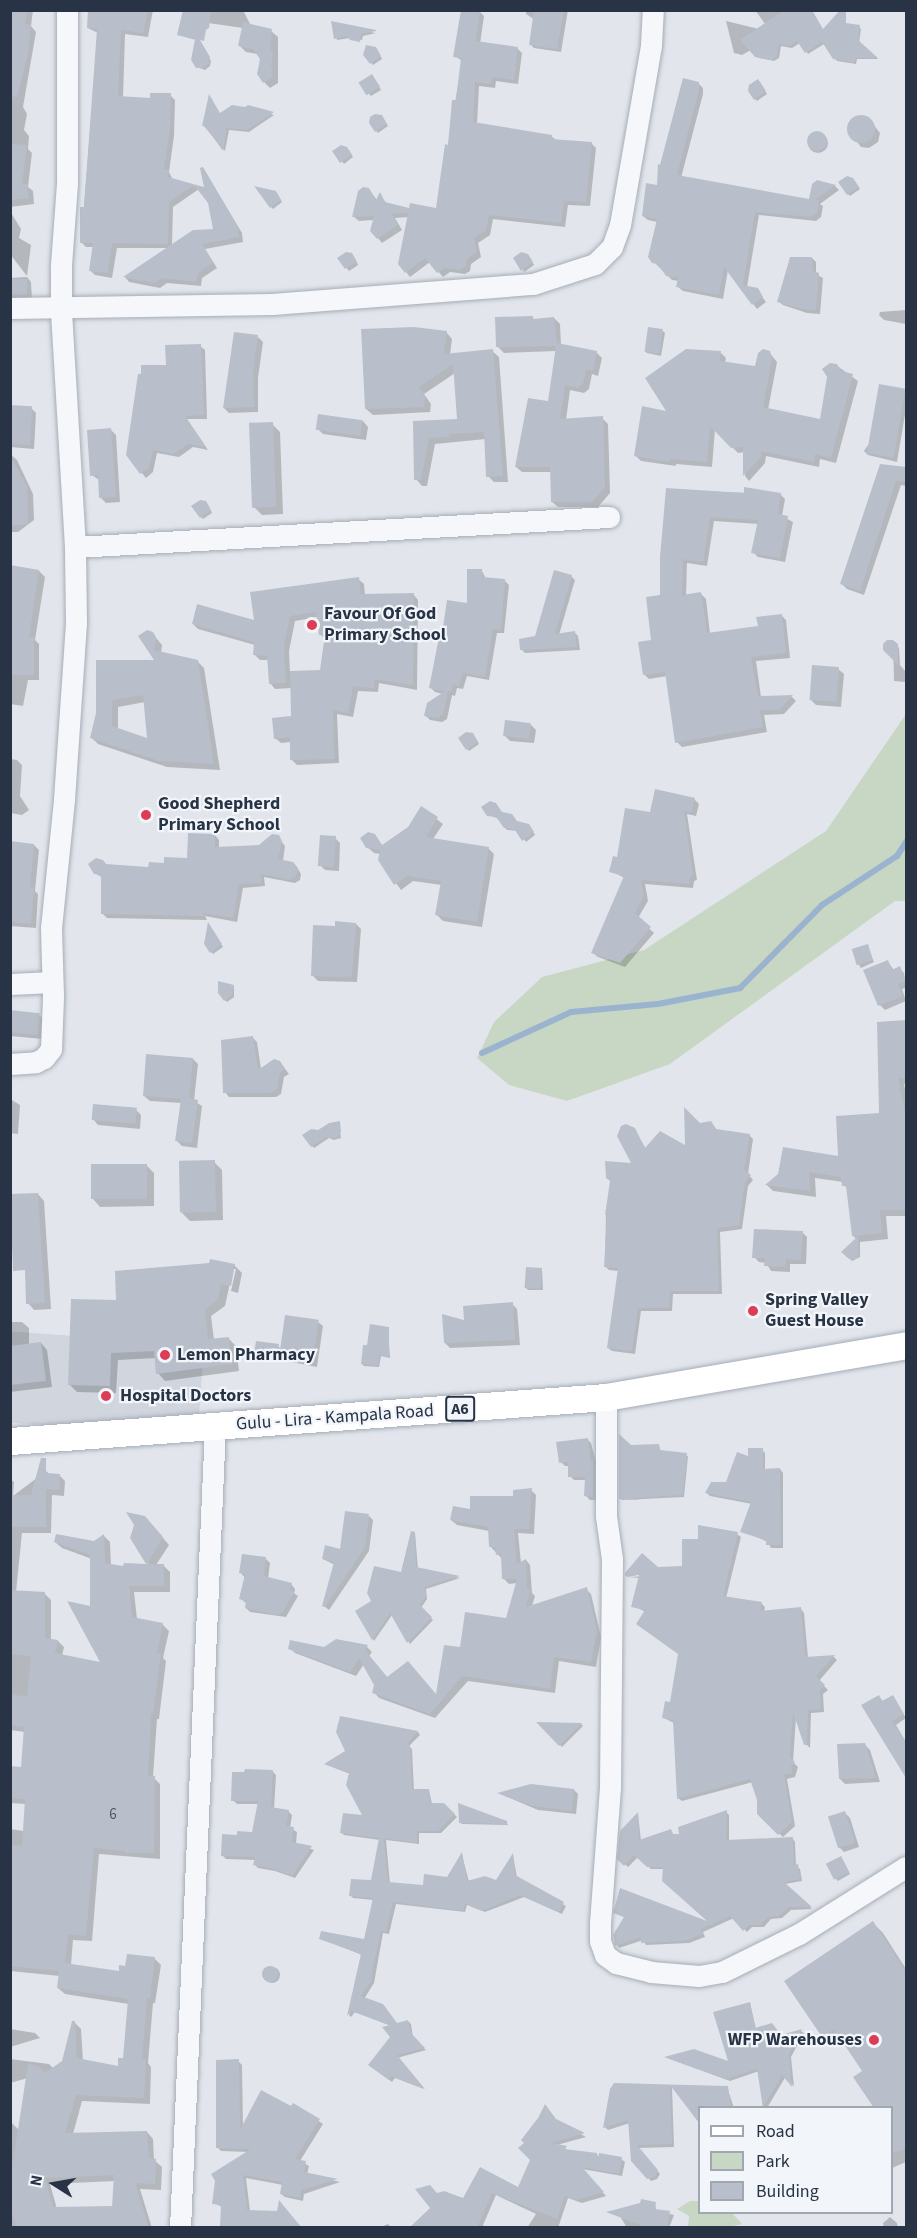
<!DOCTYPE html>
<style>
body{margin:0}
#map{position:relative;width:917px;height:2238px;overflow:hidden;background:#e2e6ec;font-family:"Source Sans 3",sans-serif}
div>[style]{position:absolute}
.built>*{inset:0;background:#d0d5de;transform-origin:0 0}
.green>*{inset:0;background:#c8d7c3}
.shadow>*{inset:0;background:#0003}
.round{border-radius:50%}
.stream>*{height:6px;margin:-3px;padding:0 3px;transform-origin:3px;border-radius:3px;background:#9ab4cf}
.building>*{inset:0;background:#b9bfca;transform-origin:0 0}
.roads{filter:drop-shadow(0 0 2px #a6adb7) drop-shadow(0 0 2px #a6adb7)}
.minor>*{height:21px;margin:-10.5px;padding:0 10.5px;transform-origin:10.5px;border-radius:10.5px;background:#f6f7fa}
.major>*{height:27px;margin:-13.5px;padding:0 13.5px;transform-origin:13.5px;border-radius:13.5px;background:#fff}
.dots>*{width:16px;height:16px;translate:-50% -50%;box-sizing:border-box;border:3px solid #f2f5f9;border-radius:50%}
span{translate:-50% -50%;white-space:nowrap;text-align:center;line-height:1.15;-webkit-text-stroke:4.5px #f2f5f9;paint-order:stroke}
.number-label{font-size:15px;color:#4c5667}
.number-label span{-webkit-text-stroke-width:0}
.shield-label span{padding:2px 4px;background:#f2f5f9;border:2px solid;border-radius:4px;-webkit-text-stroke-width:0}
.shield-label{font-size:16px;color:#283346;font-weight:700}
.poi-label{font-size:18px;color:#283346;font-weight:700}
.left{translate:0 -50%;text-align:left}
.right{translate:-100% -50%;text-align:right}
.street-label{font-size:18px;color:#283346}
.frame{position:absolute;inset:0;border:12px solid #283346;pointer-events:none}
.legend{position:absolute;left:698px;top:2106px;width:195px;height:108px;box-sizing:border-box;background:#f2f5f9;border:2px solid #a1a7b1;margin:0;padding:8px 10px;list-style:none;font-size:18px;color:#283346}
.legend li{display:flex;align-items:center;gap:12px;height:30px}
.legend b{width:30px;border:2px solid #a1a7b1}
.north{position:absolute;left:24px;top:2154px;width:60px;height:60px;-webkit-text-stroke:4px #f2f5f9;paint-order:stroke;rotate:281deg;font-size:16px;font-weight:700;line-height:24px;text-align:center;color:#283346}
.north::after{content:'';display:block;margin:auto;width:21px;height:27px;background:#283346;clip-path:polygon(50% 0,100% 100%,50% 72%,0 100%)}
</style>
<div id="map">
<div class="built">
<div style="left:204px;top:1345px;width:91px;height:193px;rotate:94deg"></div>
</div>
<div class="green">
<div style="clip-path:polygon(906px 714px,906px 901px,895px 901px,670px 1064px,567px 1101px,509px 1085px,477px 1058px,494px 1022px,542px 977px,644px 950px,826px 831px)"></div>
<div style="clip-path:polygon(690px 2201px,699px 2201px,700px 2212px,732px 2213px,742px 2224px,729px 2227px,688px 2227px,689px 2216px,677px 2209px)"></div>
</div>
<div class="shadow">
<div style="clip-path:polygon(10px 10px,33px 10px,31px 26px,36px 32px,23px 107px,27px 114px,24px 130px,29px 136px,28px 149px,32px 153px,28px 187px,33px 191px,34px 204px,10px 207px)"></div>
<div style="clip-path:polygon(evenodd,90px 10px,153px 10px,148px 37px,125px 34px,123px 98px,151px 99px,170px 95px,175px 100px,174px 136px,169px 172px,173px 180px,206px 189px,203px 168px,242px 233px,243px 242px,205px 249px,217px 268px,202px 278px,201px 286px,167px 283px,160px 288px,129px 282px,125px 277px,168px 248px,117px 248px,112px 278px,95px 275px,90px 270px,94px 247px,86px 247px,81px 242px,98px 33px,88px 28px,90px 10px,199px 189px,209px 203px,215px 230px,172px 245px,173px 207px,199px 189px)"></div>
<div style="clip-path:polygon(203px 10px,243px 10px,251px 26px,271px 31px,278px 37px,278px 83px,270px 88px,264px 82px,259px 74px,261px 59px,258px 54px,246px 52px,240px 46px,243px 28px,208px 23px)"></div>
<div style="clip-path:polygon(526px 10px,568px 10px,561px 52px,534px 48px,530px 44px,534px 19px,526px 14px)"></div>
<div style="clip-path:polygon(755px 10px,792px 10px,824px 31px,859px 27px,861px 29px,859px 43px,878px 59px,857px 59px,856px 64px,837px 61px,824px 44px,808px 54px,800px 43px,792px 48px,781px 46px,779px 58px,774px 61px,759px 58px,751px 50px,742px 55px,734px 53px,726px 21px,771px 32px)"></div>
<div style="clip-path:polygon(479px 11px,484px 16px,480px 44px,517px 48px,522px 53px,518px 84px,496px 81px,495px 88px,479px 86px,477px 124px,551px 136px,556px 140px,591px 143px,596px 148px,590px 206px,568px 205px,565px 227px,493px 219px,490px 235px,478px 243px,481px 257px,471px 264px,470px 271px,465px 274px,450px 272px,443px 277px,430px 262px,410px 277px,400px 264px,409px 217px,395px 218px,402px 230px,382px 243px,378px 238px,374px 220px,359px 221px,354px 217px,369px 190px,378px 201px,380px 195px,387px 204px,411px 210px,437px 210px,462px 61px,455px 56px)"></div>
<div style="clip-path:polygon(184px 15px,211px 61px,210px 66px,205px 70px,197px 67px,196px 40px,178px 35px)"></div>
<div style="clip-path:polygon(333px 23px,375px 33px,376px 33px,363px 36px,362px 40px,350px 38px,337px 40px)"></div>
<div style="clip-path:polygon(378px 51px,382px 59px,373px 65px,365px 55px)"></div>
<div style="clip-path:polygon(374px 78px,381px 90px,371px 96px,369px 94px)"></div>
<div style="clip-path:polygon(760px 82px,767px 94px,757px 101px,755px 99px)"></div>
<div style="clip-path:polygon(698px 83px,703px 88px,703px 94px,681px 178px,810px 201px,817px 182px,835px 186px,839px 190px,820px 204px,823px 206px,821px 217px,816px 221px,759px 215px,747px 287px,757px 290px,766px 302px,757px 309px,728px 270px,723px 299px,683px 291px,678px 287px,679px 281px,672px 280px,654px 262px,657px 222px,648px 220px,643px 216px,659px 186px,662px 166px)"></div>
<div style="clip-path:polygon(248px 107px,274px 115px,249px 132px,229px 130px,225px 151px,203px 125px)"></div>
<div style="clip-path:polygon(859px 117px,869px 119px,880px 133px,878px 142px,869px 148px,861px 147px,849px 131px,850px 122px)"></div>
<div style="clip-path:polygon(383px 119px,388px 126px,378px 133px,370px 123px)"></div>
<div class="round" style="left:808px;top:133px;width:20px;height:20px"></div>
<div style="clip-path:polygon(349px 150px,353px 157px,344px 164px,334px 151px)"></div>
<div style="clip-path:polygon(855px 182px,860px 189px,850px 196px,848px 194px)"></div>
<div style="clip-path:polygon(278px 195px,282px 202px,273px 209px,271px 207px)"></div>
<div style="clip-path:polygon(10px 211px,21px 229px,19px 238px,31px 245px,27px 276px,10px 254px)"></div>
<div style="clip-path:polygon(354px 257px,358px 265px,349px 271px,339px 258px)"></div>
<div style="clip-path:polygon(530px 258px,534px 265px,524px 272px,523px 270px)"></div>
<div style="clip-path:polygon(812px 258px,816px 262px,816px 274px,823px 278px,820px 314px,807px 313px,783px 305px,778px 301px)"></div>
<div style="clip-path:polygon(27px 277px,31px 282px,32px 300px,10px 301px,10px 278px)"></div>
<div style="clip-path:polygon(906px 310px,906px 324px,884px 320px,879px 315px,880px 312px)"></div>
<div style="clip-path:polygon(533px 318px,535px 320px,554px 318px,560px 324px,561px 345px,596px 352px,602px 358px,598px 376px,592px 374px,589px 389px,584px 393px,570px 390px,566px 420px,602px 418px,608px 424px,610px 493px,598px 507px,558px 507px,552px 502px,551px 472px,522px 472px,516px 467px,549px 403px,557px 351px,504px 353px,498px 347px)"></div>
<div style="clip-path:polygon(663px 331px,665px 333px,661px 356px,647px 353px,645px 351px)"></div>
<div style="clip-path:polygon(446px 332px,452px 339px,450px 355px,492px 351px,499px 357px,508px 482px,494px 482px,488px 476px,486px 439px,435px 444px,427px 486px,422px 486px,416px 479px,414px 422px,459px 421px,455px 373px,424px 394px,431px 404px,430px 412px,373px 415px,366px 409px)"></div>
<div style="clip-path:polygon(258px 337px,263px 342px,258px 378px,258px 412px,229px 413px,224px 408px)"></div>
<div style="clip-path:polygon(200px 346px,205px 350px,207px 419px,187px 419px,208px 450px,193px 447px,179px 457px,157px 453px,153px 472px,146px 478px,127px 455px,167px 367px)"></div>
<div style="clip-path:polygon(769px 352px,777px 362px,768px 410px,821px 421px,836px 365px,858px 381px,836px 463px,820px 459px,819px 467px,766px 456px,765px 463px,749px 481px,745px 476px,745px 452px,738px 453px,715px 429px,712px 467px,676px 464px,676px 466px,641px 461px,635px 455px,721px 353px,726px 358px,725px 363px,756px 368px)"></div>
<div style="clip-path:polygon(905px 391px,906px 409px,897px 462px,868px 455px,864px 451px)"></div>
<div style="clip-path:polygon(10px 407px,31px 408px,36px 413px,34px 449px,10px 447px)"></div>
<div style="clip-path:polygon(363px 421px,368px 427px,366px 440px,323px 434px,318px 429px)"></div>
<div style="clip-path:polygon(272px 424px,280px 432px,283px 514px,262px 515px,254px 507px)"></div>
<div style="clip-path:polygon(111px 430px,116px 435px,120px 502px,106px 503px,101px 498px,99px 480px,92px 475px)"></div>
<div style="clip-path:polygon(10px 454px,17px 460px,33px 494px,34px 520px,18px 532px,10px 532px)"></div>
<div style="clip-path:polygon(881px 466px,906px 469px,906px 486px,901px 485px,864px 595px,847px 589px,842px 584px)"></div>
<div style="clip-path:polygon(667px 490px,780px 494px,785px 499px,782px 516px,793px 522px,785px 562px,758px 557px,753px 552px,759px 524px,714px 521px,707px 566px,687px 563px,686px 596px,701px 594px,706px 599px,710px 634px,759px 627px,781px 615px,786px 620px,790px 658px,756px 661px,761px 697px,792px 697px,796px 701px,784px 714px,764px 715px,767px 732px,682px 747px,677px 742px,667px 676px,649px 679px,644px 674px,662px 596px)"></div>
<div style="clip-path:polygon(208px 505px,212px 513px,203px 519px,201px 517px)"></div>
<div style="clip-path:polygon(10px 567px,39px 571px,45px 577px,35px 640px,39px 644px,39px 680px,28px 680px,23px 706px,10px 704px)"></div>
<div style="clip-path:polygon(482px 571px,486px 579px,504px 580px,509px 585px,504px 633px,497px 633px,489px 680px,467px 676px,463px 689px,457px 688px,455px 696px,452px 695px,447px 719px,442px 722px,430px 720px,426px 716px,443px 694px,435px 692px,431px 688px)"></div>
<div style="clip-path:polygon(571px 576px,575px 580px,559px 635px,574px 632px,578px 636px,580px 650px,525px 653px,521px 649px,536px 638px)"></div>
<div style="clip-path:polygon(evenodd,358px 579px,364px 584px,365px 596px,413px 594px,418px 600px,417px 690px,379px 683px,378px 692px,358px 691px,353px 717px,337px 714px,339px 763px,297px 765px,292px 760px,291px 742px,281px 743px,275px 738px,293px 717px,292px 688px,275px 689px,270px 683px,269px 660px,260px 660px,255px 655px,255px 645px,198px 629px,193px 624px,256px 622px,358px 579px,318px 617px,320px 634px,326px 640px,321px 671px,290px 672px,289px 651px,295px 621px,318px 617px)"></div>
<div style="clip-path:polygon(evenodd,152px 633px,162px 645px,161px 653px,197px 661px,204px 668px,220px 770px,167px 767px,98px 744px,91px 737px,98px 714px,98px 662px,157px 661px,140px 637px,152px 633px,145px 702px,149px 740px,118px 730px,118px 707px,145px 702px)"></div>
<div style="clip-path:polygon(893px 641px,899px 648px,900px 665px,906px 672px,905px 682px,894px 681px)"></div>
<div style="clip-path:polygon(838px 669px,844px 674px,841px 707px,816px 705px,811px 700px)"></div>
<div style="clip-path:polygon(531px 725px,536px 730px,534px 743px,510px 741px,505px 736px)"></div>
<div style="clip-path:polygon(475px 737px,479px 744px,469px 751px,467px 749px)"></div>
<div style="clip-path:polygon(10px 759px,17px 760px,22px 765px,20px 796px,29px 810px,22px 815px,10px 813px)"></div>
<div style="clip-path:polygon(694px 799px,699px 804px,696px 816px,687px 814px,697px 880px,694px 881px,693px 888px,645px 884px,648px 901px,638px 918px,654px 933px,625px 967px,598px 957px,593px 953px,625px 878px,610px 871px,618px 859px)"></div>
<div style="clip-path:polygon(422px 808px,443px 824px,433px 839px,488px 848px,494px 854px,482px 927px,443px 921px,437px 915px,442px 885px,413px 881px,401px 890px,379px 860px,380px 854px,374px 853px,367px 847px,374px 835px,383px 846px,409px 828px)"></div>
<div style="clip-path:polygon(502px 814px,531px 828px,535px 835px,526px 842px,518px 831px,507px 830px,499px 819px,489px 815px)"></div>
<div style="clip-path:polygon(215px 835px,219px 840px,219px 848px,260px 846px,278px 837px,285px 846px,283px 861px,298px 869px,301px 874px,300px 880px,295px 883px,264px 877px,265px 886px,243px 888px,237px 922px,205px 916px,207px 920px,107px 918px,103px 914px,103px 878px,95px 873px,107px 866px,150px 868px,189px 859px)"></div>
<div style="clip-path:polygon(335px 838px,340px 843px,339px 871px,325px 870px,320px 865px)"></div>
<div style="clip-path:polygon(10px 843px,34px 845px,39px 850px,35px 891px,38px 894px,36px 928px,10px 926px)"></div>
<div style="clip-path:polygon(356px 924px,361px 929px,357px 982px,318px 981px,313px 976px)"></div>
<div style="clip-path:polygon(209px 925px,223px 947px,213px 954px,211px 952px)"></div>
<div style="clip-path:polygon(867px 946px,874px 962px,861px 968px,859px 965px)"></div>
<div style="clip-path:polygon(887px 961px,894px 970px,899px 968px,904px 973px,906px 988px,902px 989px,906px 1001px,885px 1010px,880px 1005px)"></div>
<div style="clip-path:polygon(234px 986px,234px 997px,227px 1002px,225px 1000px)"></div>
<div style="clip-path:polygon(10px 1012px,39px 1015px,44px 1019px,43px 1039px,10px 1036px)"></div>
<div style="clip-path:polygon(906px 1022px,906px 1084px,904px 1084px,906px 1095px,906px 1216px,886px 1216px,888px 1239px,860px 1242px,860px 1257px,852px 1261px,843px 1252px,857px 1239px,853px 1236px,848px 1191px,843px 1182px,815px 1178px,816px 1197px,773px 1191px,767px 1185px,840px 1158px,880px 1114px,878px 1023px)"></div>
<div style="clip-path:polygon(252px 1037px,257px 1042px,261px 1069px,280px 1062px,289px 1074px,284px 1077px,281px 1094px,276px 1097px,229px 1097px,225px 1092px)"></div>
<div style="clip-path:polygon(193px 1059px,198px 1064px,194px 1101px,202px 1106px,197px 1148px,182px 1146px,177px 1141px,182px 1103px,150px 1101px,144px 1096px)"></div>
<div style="clip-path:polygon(10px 1099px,20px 1105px,18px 1134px,10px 1133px)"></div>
<div style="clip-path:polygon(136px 1110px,141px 1115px,140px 1129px,98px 1125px,93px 1119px)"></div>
<div style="clip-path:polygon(710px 1122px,717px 1130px,749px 1135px,753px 1139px,748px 1174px,753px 1180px,748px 1186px,742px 1229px,720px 1232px,722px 1294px,673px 1294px,672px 1311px,641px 1311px,635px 1354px,612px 1351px,608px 1348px,619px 1271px,609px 1270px,605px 1266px,606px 1214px,633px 1165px,634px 1129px,646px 1149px,686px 1147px,700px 1124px)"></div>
<div style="clip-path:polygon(339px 1123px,341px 1138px,334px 1140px,329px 1138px,314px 1148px,312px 1146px,318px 1132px)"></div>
<div style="clip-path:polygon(214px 1162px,222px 1170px,223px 1220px,190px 1221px,182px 1213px)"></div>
<div style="clip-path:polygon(146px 1165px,154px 1173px,154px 1206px,100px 1207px,93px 1199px)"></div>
<div style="clip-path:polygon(38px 1194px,44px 1201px,51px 1309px,34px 1310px,28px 1303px)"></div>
<div style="clip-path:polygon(10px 1195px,22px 1201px,10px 1260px)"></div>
<div style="clip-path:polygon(802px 1232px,807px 1237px,806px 1264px,790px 1264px,790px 1272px,771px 1271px,766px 1263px,759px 1262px,754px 1257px)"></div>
<div style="clip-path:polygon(234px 1265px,242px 1273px,238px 1293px,231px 1291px,236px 1269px,233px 1269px,225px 1306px,211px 1316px,214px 1340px,229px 1339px,236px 1346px,239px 1371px,165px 1381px,158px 1373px,156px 1358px,118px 1360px,116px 1393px,77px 1392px,69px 1384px,117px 1302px)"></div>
<div style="clip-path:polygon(542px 1269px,543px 1290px,528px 1290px,526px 1288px)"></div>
<div style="clip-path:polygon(512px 1304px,517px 1309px,520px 1345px,450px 1348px,445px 1343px,466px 1322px)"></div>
<div style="clip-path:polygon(10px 1322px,22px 1322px,29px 1328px,29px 1345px,41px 1343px,47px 1350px,52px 1387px,10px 1392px)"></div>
<div style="clip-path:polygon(318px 1322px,323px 1326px,317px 1367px,286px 1361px,281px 1356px)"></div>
<div style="clip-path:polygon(388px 1329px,390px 1358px,381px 1356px,379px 1367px,364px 1366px,362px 1364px,368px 1347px)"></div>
<div style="clip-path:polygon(278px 1346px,280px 1348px,276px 1361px,255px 1361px)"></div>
<div style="clip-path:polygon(587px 1439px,591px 1443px,597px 1465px,597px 1500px,590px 1500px,586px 1496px,587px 1480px,574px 1480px,570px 1476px,570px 1466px,565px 1466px,561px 1462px)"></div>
<div style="clip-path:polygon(659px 1446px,661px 1452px,688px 1456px,684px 1497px,622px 1500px,620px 1498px,630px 1447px)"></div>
<div style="clip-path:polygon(762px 1450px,765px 1453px,765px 1470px,780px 1469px,783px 1473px,783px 1548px,771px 1548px,768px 1542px,742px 1531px,752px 1504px,710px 1496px,707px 1493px,727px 1483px,749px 1459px)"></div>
<div style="clip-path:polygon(evenodd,46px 1471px,49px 1474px,59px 1475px,65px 1481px,64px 1496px,52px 1495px,51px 1533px,22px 1533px,16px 1592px,45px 1594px,51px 1600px,51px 1640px,58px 1641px,64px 1647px,62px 1656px,103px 1664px,91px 1608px,92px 1559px,62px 1548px,55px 1542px,95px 1543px,104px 1536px,110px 1542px,111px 1565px,124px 1567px,149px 1565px,132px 1538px,151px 1524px,169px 1545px,156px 1565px,164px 1566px,170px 1572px,170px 1592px,134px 1592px,137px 1619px,162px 1624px,169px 1631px,163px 1658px,166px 1661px,159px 1719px,157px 1719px,153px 1777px,160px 1784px,160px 1859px,99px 1854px,92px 1941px,73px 1940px,71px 1965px,120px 1972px,155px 1959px,161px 1965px,155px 2003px,153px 2003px,148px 2063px,151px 2067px,150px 2104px,82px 2101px,73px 2134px,147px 2132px,153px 2139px,154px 2160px,162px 2167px,161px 2190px,140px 2189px,152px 2228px,10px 2228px,10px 2121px,20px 2131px,28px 2078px,10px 2083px,10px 2059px,49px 2064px,54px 2069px,63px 2062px,75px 2023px,81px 2029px,83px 2061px,119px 2068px,125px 2060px,129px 2004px,65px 1994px,58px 1988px,60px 1976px,10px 1971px,10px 1829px,24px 1831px,26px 1804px,10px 1803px,10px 1768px,23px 1768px,25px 1732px,10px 1730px,10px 1479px,14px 1482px,13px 1496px,46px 1471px,115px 2181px,114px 2207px,57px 2209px,50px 2184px,115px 2181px)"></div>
<div style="clip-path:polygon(531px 1490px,536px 1495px,534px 1534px,518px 1533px,521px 1563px,526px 1560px,530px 1565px,532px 1593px,535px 1596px,532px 1606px,586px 1589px,591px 1594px,601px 1637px,596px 1667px,559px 1661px,555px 1693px,468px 1681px,435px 1718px,379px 1698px,374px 1692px,376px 1685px,364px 1664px,356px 1676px,295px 1653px,290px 1648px,324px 1649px,336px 1641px,367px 1647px,372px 1652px,369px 1656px,388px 1678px,437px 1697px,461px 1649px,508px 1620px,517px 1583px,509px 1584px,504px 1579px,503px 1560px,490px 1546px,489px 1531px,457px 1525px,451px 1520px)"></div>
<div style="clip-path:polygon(369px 1516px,373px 1520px,369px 1551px,329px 1610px,324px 1606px,335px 1565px,323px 1559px,342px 1550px)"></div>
<div style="clip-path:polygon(700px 1526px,737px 1534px,741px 1537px,726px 1598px,761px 1603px,765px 1607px,764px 1612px,801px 1609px,804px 1613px,808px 1658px,834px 1657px,837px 1660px,819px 1681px,828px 1690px,823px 1694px,824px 1712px,811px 1713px,810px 1748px,806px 1744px,796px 1716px,793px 1762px,798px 1767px,795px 1777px,787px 1779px,795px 1826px,783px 1837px,758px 1814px,758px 1800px,753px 1782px,682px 1801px,678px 1798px,674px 1723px,664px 1718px,666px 1703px,671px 1703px,679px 1654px,638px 1624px,646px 1612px,633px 1606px,640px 1578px,628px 1577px,647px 1576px,647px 1573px,627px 1577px,626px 1573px,642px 1555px,657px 1568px,683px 1568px,684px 1541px,700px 1540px)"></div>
<div style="clip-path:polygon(415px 1533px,418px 1569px,460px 1578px,426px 1589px,427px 1599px,421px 1608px,433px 1620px,410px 1644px,392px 1615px,374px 1641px,357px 1612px,373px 1601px,402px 1573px)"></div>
<div style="clip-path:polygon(266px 1559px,270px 1563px,268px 1579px,291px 1584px,295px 1589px,294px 1593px,298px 1596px,286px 1617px,250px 1612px,246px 1608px,247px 1604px,241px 1599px,245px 1578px,241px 1573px)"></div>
<div style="clip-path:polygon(892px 1696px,906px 1718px,896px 1725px,906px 1742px,906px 1775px,864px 1706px,879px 1697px,884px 1702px)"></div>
<div style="clip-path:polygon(341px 1717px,418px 1732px,420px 1735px,409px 1746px,412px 1749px,414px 1791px,429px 1790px,432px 1804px,444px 1804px,457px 1817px,441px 1833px,419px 1833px,419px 1844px,386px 1840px,390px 1884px,424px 1887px,448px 1879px,462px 1855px,469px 1882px,497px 1882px,513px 1855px,517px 1878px,566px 1906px,562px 1914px,524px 1897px,485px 1912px,467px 1905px,465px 1912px,396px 1904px,389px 1934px,383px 1933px,374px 1983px,364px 1999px,397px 2024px,408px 2021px,411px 2024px,413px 2038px,426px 2050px,397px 2058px,424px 2089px,395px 2078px,392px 2082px,373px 2068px,392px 2037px,391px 2026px,355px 2012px,351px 2017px,349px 2015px,362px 1955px,320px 1938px,365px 1941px,374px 1900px,353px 1898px,351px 1896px,372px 1882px,380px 1840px,344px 1835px,342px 1833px,364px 1817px,350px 1774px,327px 1765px,347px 1751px)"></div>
<div style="clip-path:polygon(539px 1723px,581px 1724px,583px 1726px,562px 1747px)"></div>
<div style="clip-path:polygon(864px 1744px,870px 1750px,880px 1782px,845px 1784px,840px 1779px)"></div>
<div style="clip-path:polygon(273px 1772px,276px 1775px,274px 1809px,288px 1811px,292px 1815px,290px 1828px,297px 1832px,296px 1844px,314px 1850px,295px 1878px,275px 1871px,258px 1868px,255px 1865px,256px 1860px,226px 1859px,222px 1855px,238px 1837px,253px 1834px,259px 1804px,237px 1804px,233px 1800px)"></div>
<div style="clip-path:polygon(531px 1785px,574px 1790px,578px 1794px,576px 1814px,538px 1810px,500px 1794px)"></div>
<div style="clip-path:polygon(726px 1812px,729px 1815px,729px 1841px,793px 1839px,795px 1842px,796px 1866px,800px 1869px,802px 1881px,785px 1884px,812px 1909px,791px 1910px,782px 1918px,771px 1919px,764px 1927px,752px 1927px,747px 1932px,734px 1918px,703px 1932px,705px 1937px,689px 1943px,646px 1945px,643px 1940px,619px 1948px,617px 1945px,625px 1918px,615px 1912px,621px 1890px,713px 1925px,664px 1880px,664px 1869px,651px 1869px,638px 1857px,628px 1867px,619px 1858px,621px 1831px,638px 1814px,641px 1841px,671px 1831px,674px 1836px,680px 1835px)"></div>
<div style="clip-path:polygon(845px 1813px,850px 1818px,859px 1847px,844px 1852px,839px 1847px)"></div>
<div style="clip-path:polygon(460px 1822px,506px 1822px,508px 1825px,462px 1824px)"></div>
<div style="clip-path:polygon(843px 1860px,850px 1874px,838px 1881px,836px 1879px)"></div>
<div style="clip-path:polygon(873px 1923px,883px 1933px,906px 1969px,906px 2162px,892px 2168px,892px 2108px,843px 2039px,833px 2046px,823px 2036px,786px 1982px)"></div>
<div class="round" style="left:264px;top:1967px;width:16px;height:16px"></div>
<div style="clip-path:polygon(750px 2003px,756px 2029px,782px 2036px,801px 2031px,804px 2033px,791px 2057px,794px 2087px,786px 2076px,767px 2108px,763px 2108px,759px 2071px,730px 2081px,667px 2058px,730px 2063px)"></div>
<div style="clip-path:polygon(10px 2029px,35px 2033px,40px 2038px,10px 2047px)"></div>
<div style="clip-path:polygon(238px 2061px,242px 2065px,243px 2127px,291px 2108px,294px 2105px,323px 2124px,300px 2161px,309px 2166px,307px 2174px,340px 2182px,304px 2194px,303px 2201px,285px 2197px,281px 2194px,283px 2185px,246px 2178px,250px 2211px,300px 2228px,220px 2228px,222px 2207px,214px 2203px,249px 2152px,221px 2151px,217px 2147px)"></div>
<div style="clip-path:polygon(615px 2084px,672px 2086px,674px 2147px,638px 2148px,660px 2174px,657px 2179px,651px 2181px,633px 2160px,630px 2123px,608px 2130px,605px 2127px)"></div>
<div style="clip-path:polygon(673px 2086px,727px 2087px,734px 2108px,700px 2108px,700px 2120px)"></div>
<div style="clip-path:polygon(557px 2121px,586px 2137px,557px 2145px,570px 2151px,596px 2154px,600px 2158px,621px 2159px,625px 2162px,622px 2176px,582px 2169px,606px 2196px,582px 2203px,568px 2198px,558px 2228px,527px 2228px,536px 2214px,496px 2195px,483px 2225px,485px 2228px,411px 2228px,432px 2208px,437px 2195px,464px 2200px,480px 2169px,519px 2189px)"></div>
<div style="clip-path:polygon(655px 2203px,656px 2211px,674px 2215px,669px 2228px,627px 2228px,617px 2211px)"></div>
<div style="clip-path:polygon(890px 2217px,897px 2223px,898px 2228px,884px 2228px,883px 2223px)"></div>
<div style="clip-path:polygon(388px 2224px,392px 2228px,378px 2228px)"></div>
</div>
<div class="stream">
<div style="left:482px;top:1053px;width:98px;rotate:-24.7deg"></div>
<div style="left:571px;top:1012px;width:87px;rotate:-5.3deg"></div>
<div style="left:658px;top:1004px;width:84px;rotate:-11deg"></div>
<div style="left:740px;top:988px;width:117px;rotate:-45.3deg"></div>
<div style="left:822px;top:905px;width:90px;rotate:-33.2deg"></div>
<div style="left:897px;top:856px;width:17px;rotate:-57deg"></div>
</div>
<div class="building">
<div style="clip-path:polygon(10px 10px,27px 10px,25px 24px,31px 25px,28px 54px,17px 97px,10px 96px)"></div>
<div style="clip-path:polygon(88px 10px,148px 10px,143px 33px,121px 30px,118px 96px,150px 98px,150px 93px,171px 93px,170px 130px,164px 169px,169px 170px,168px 177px,204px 187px,200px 168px,203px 167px,238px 227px,239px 237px,202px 244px,213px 262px,198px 273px,196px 282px,162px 278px,155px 283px,123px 277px,193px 230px,213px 229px,208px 203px,194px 185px,169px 202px,168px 244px,112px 243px,108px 273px,89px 271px,93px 243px,80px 243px,80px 207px,84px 207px,97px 29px,87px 28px)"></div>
<div style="clip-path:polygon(183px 10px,211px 10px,209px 28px,206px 30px,204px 41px,200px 40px,210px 57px,209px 64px,202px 68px,196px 68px,191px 60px,195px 39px,177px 35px)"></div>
<div style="clip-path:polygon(461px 10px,480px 10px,476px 41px,518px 47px,514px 80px,492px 77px,491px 84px,475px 82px,473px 122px,552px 135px,551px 139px,592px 142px,586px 202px,564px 201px,561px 223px,489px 215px,486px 230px,474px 238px,477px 252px,467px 259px,466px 266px,460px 270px,445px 268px,437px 273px,425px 258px,405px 273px,398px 264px,408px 213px,392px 214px,398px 225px,377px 239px,370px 231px,374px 216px,352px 217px,358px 191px,363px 187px,369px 188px,376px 200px,380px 192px,385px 202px,409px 208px,410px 203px,436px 208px,445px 144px,448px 145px,452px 100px,456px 100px,461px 58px,453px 57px)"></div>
<div style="clip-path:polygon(534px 10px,564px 10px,557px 49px,529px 45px)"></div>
<div style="clip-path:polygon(784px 10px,812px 10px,823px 29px,840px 10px,846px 10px,846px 23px,860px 25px,858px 40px,878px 58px,856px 58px,854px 63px,833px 59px,822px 42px,805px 53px,797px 41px,790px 46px,779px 44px,777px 56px,772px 60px,755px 57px,740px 40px)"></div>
<div style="clip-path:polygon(331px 21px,376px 30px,376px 31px,361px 34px,360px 42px,350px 40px,347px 36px,334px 39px)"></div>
<div style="clip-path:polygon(243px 22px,272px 29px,270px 48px,273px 53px,271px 67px,273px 71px,272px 77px,263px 83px,257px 74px,260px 59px,253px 49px,238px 46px)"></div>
<div style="clip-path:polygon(366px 45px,376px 47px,381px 56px,370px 64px,363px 55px)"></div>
<div style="left:372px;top:74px;width:15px;height:16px;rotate:58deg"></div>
<div style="clip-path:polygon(683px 78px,699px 82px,699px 89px,677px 175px,809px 199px,812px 184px,817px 180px,836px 185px,815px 200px,819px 200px,817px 213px,811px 217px,755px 212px,743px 285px,758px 288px,763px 297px,752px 305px,724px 267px,719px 295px,676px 287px,678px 278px,666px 276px,658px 264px,652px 263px,648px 257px,657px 219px,642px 216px,646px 183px,657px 185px,658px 164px,660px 165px)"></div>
<div style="clip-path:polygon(758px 79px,766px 91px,754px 100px,748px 91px,749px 85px)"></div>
<div style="clip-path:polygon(209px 94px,220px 113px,232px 105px,245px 107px,248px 105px,274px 112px,247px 130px,227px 128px,223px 151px,205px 126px,202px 126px)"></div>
<div style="clip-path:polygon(375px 114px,382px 115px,387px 124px,375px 132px,369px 123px,370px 117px)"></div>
<div class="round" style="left:847px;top:115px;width:28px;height:28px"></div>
<div class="round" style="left:807px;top:131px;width:20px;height:20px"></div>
<div style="clip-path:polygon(10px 144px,27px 145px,22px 184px,27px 184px,29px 198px,10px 200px)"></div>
<div style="clip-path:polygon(341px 145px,347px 147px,352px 155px,340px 163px,332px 151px)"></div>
<div style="clip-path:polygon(847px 176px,853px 178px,859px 187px,847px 195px,838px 182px)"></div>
<div style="clip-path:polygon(254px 186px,276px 191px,281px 200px,270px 208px)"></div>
<div style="clip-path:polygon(346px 252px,352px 253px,357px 262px,345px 269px,337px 258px)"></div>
<div style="clip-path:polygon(521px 252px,528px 254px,533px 262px,521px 271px,513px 258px)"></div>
<div style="clip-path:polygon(790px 257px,812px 257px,813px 271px,819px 273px,816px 310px,802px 309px,777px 302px)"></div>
<div style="left:10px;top:279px;width:17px;height:16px"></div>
<div style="clip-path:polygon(533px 316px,533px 319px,554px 317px,557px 343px,597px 351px,593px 371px,586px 369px,583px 384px,578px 388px,565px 385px,560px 419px,603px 416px,605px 487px,592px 502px,551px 502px,550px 467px,515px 467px,528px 398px,548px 401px,556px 346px,496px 347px,495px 317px)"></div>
<div style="clip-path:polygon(414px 327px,447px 331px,444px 354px,493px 349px,503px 476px,486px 477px,484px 432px,449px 434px,449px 437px,429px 438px,421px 480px,414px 480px,413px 421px,457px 419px,453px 364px,419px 387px,425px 396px,424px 407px,365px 409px,361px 329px)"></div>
<div style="left:648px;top:327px;width:15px;height:25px;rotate:8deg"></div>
<div style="clip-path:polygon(234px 332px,258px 335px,253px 372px,254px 407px,223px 408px)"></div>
<div style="clip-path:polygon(201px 344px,204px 415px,185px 416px,206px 447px,188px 444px,174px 454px,153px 450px,149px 468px,140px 474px,126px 455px,138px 374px,141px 374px,141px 365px,166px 365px,165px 345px)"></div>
<div style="clip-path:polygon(686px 349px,721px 351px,720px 361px,755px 366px,758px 353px,763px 349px,770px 351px,772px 358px,763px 407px,820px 419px,827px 377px,822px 369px,830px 363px,837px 364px,841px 371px,853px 374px,831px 458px,815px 454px,814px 462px,761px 451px,761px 457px,743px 476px,743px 447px,731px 448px,710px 426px,707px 462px,671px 459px,670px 462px,634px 456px,642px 406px,666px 411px,645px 378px)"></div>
<div style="left:879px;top:384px;width:27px;height:70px;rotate:10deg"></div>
<div style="left:10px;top:405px;width:22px;height:39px;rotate:3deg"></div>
<div style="left:318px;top:414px;width:45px;height:16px;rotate:8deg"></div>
<div style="left:273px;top:422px;width:85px;height:24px;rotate:88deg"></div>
<div style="clip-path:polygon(111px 428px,116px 497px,99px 498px,98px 475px,90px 476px,87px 430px)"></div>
<div style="clip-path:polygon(10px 456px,27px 486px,28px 525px,10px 525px)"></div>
<div style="clip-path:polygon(880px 464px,906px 467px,906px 482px,896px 481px,860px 591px,840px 584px)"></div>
<div style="clip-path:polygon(744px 487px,781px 493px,778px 514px,788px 516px,780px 558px,751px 553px,758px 520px,710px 517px,703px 562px,683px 559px,682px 595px,701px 592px,707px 633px,758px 626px,756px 617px,782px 614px,786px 653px,751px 657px,758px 696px,793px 695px,779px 710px,760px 710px,763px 727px,675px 743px,665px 672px,643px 675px,638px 642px,651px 640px,646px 597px,660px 595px,660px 557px,666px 488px,744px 493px)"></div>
<div style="clip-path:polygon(200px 500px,206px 501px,211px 510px,200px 518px,191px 506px)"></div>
<div style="clip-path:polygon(10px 565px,39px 570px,29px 637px,34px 637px,34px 675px,10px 675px)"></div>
<div style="clip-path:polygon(467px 569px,482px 569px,482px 577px,505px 579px,501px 630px,493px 629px,485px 677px,463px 673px,459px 686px,453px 684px,451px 692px,448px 691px,443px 714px,438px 718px,424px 716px,427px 703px,445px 691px,429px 688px,441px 627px,443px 627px,447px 600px,467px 603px)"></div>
<div style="clip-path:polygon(554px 570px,572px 575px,555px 634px,575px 631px,577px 647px,520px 650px,519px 639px,535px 636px)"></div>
<div style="clip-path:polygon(359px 577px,361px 594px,414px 593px,413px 685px,374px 679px,374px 688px,353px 686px,348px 713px,333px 710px,334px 759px,290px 760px,290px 737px,274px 739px,272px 718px,291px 716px,290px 671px,320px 670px,325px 634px,319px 635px,316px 612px,290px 616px,284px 645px,286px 683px,269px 684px,267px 656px,253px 655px,254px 642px,192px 624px,197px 604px,254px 620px,250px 592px)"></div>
<div style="clip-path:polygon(evenodd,147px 630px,153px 632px,156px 637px,154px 650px,198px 660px,214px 764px,159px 761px,90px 738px,96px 713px,96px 660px,154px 660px,138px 636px,147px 630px,143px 695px,147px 738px,112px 726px,112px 700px,143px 695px)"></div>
<div style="clip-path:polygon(887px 640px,893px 640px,898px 644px,898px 665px,883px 650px,883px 644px)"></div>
<div style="left:812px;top:665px;width:27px;height:35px;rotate:4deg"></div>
<div style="left:505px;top:720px;width:26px;height:16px;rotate:7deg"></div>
<div style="clip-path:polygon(466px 732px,473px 733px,478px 742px,466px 750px,458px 738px)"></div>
<div style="clip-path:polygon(655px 789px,695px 798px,691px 813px,684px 811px,693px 876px,690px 877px,689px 884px,641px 880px,644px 896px,635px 913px,651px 927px,620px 963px,591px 953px,624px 876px,609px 872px,613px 856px,617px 857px,625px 808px,650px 812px)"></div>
<div style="clip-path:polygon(490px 801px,496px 803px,502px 812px,512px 814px,517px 821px,529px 824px,534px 832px,522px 841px,515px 830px,504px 828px,496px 817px,487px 816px,481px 807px)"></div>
<div style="clip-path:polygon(421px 806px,438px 817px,426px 837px,489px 847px,477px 922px,435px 915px,441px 881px,407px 876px,394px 885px,378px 860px,380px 850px,366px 848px,360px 838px,368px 832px,375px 834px,382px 845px,408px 827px)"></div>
<div style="clip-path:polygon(188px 833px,215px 834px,215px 847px,259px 845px,272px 834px,279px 835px,282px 841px,278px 859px,293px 862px,298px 868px,296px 876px,290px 880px,261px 874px,261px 883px,239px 884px,233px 918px,203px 913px,205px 916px,101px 914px,101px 875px,94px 874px,88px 864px,96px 858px,103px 860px,106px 864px,148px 867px,149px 862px,164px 863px,164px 857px,187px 858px)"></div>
<div style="left:320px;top:835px;width:16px;height:31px;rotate:4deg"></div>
<div style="clip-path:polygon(10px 841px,34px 844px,30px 887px,34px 888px,31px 924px,10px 922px)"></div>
<div style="clip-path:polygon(335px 921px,356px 923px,352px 977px,311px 976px,313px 925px,335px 926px)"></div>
<div style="clip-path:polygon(208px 922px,222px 944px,210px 953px,204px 944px)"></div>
<div style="left:868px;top:944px;width:17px;height:17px;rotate:73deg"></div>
<div style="clip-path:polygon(888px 960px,892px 970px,900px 966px,906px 981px,898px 984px,903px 996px,878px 1006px,863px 970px)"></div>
<div style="clip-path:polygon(218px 981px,234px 985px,232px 995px,224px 1001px,218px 993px)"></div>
<div style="left:10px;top:1010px;width:30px;height:22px;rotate:6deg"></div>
<div style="clip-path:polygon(906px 1020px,906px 1078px,898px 1078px,906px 1117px,906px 1210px,880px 1210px,882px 1233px,852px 1236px,846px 1186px,842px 1186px,841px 1177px,809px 1172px,810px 1191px,765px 1185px,778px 1174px,783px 1147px,838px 1156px,836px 1116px,879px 1113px,877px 1022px)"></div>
<div style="clip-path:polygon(253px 1036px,258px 1070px,274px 1059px,280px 1061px,285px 1069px,280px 1073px,277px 1089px,271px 1093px,223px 1093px,221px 1040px)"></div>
<div style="clip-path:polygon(146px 1054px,193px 1058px,189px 1098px,198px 1100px,192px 1143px,175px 1141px,181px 1099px,143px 1096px)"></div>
<div style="left:93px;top:1104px;width:44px;height:16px;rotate:5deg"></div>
<div style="clip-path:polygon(684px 1107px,700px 1123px,711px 1121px,716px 1129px,750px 1134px,744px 1170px,751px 1175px,745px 1182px,739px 1225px,717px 1228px,719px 1291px,670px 1291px,669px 1308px,638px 1308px,632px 1351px,607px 1348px,618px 1268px,604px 1267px,607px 1215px,605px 1215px,610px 1181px,606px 1178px,605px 1161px,631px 1163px,617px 1136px,621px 1126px,626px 1124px,635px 1128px,645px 1148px,660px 1131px,685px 1145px)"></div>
<div style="clip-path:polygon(340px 1121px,341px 1132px,336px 1138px,326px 1137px,311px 1147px,302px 1135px,311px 1129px,318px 1130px,329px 1123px)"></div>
<div style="left:215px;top:1160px;width:52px;height:36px;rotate:89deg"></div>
<div style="left:147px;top:1164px;width:35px;height:56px;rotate:90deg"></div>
<div style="clip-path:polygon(38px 1193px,45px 1303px,26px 1304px,25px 1270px,13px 1271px,10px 1194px)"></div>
<div style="clip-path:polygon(754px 1229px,803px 1231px,801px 1260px,786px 1259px,785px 1267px,764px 1266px,765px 1258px,752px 1258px)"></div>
<div style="clip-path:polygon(858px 1236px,859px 1255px,855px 1259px,849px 1259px,841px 1252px)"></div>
<div style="clip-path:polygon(210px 1259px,235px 1264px,231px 1286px,221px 1284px,218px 1299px,205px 1309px,208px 1339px,229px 1337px,232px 1364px,156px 1374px,154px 1351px,111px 1353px,110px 1386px,68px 1385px,71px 1299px,116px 1300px,115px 1271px,209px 1263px)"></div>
<div style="left:526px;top:1267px;width:16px;height:21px;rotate:4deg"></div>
<div style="clip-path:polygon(513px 1302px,515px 1340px,444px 1343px,442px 1314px,464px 1320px,463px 1306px)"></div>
<div style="left:285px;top:1315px;width:34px;height:42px;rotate:8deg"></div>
<div style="clip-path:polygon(370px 1324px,389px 1327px,389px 1357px,379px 1355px,378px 1366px,361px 1364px,363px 1345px,367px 1345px)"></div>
<div style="clip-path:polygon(256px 1341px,279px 1344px,275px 1359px,253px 1361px)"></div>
<div style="clip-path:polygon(41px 1342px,46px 1381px,10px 1385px,10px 1346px)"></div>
<div style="clip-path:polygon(619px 1434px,631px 1445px,659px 1444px,660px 1450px,687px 1453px,683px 1495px,636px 1498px,639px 1500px,619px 1499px)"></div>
<div style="clip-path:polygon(588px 1438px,591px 1462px,593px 1460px,593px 1497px,584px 1496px,585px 1477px,568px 1477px,568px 1462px,559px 1463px,556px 1442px)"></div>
<div style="clip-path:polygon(748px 1448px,763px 1448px,763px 1469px,780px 1468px,781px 1545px,766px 1545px,766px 1540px,740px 1532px,751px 1502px,705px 1493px,711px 1482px,726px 1482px,737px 1452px,748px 1456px)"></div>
<div style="clip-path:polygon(41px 1458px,46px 1458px,46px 1473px,60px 1474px,59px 1490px,46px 1489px,46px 1527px,10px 1527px,10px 1495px,31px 1495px)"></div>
<div style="clip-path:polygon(532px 1488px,529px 1529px,514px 1529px,517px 1564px,526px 1559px,527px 1589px,530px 1590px,526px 1607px,587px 1587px,597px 1631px,591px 1662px,554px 1657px,550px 1689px,462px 1676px,430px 1714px,372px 1693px,374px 1685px,359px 1658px,350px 1672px,288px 1649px,290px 1640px,324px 1647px,336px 1639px,368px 1645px,365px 1650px,387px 1677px,408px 1661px,436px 1694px,444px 1645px,460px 1647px,465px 1612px,506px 1618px,517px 1579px,502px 1579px,501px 1554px,496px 1555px,495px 1547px,489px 1547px,488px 1527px,450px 1520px,453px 1506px,470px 1509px,470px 1496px,513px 1496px,513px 1490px)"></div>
<div style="clip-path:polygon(345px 1511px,369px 1514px,365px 1547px,325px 1607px,322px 1606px,334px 1562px,322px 1559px,325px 1545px,340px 1549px)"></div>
<div style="clip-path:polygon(evenodd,126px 1512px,145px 1516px,163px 1537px,147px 1564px,164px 1564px,164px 1586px,129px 1586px,132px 1617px,163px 1623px,157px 1653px,161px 1653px,153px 1714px,151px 1714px,148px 1776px,155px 1776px,154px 1853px,125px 1853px,125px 1851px,94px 1848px,86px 1936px,68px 1934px,65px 1963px,119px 1971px,119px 1965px,125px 1966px,127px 1954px,155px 1957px,150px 1998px,147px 1998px,142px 2059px,146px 2059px,144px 2098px,76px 2095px,65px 2133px,147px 2131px,149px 2157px,156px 2159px,155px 2184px,135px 2183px,149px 2228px,16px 2228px,10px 2205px,10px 2182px,28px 2064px,38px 2066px,45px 2073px,62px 2061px,72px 2021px,75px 2021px,77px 2058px,118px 2066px,118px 2058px,123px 2058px,128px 1999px,57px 1988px,59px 1971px,10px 1966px,10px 1845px,22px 1846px,25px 1799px,10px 1798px,10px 1766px,21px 1767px,24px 1727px,10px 1725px,10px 1695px,27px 1696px,31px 1656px,10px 1654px,10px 1590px,45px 1592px,45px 1638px,58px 1640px,55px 1653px,100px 1662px,67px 1601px,90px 1606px,90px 1555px,54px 1542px,56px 1534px,94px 1541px,104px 1534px,105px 1563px,123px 1566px,124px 1563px,146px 1564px,130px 1538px,134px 1525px,126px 1512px,114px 2175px,112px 2206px,53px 2207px,45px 2178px,114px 2175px)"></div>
<div style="clip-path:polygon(698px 1525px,738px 1532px,723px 1596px,762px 1602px,760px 1611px,801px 1607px,805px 1657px,835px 1655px,816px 1676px,825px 1685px,820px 1690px,821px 1709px,808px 1710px,807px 1745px,804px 1745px,793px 1712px,790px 1757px,795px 1762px,791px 1766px,792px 1773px,784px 1775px,792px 1822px,778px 1835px,757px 1814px,757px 1800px,750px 1779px,677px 1799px,673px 1720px,662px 1718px,665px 1701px,670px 1702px,678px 1654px,636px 1624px,645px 1610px,631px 1607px,639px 1575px,625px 1576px,625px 1573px,642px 1553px,658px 1567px,682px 1566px,682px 1539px,698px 1539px)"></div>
<div style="clip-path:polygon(411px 1531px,415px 1532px,416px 1567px,460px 1576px,424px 1587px,426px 1596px,420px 1605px,432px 1617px,407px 1643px,390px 1613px,372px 1640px,355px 1611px,371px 1601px,367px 1593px,374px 1566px,401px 1572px)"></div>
<div style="clip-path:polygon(242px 1554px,266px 1557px,264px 1576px,292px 1583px,290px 1590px,295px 1591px,282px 1613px,276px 1615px,245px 1608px,246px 1601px,239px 1599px,245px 1574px,239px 1573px)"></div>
<div style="clip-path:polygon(879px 1695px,882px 1701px,893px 1695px,904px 1714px,892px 1721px,906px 1742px,906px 1778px,861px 1705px)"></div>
<div style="clip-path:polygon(340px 1716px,418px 1731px,406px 1745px,410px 1745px,412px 1789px,429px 1789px,430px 1803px,444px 1803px,455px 1814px,438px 1831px,417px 1831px,417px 1843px,384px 1838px,388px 1882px,423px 1885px,424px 1874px,447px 1877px,462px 1852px,467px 1881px,485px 1876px,496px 1880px,513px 1853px,515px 1875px,564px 1902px,559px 1912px,520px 1895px,482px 1911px,465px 1903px,463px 1911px,393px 1902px,386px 1932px,381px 1931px,372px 1972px,372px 1980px,361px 1996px,383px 2004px,397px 2023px,408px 2020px,411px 2033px,425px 2048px,397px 2055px,425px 2089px,392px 2076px,389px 2080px,368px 2065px,390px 2037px,382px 2027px,390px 2025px,351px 2011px,347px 2016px,361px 1954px,319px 1939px,321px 1931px,364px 1939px,373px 1898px,349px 1896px,351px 1879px,371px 1880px,379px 1838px,340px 1833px,343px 1813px,362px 1815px,346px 1785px,349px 1773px,324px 1764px,345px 1751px,336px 1732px)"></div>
<div style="clip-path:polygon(536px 1722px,582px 1723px,559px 1746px)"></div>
<div style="clip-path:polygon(865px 1743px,876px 1778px,839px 1779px,837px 1744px)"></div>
<div style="clip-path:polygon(245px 1769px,273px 1770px,271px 1807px,289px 1810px,286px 1826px,294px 1827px,292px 1842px,312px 1846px,292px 1876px,270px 1868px,253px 1865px,255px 1857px,221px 1856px,222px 1834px,237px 1835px,237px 1831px,252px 1832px,258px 1801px,231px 1801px,232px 1772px,244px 1772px)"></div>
<div style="clip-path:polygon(531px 1784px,574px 1789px,572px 1811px,533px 1806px,497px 1793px)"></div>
<div style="clip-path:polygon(458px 1803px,507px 1821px,507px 1824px,459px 1823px)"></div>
<div style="clip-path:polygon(727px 1810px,726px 1840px,793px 1837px,794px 1865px,798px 1864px,800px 1879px,784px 1882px,812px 1907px,788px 1907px,779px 1916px,768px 1917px,760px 1925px,749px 1925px,743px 1931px,730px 1916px,701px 1929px,703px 1934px,685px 1941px,641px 1943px,641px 1937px,615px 1946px,613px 1935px,624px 1917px,613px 1913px,620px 1888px,707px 1921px,662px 1881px,663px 1867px,647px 1867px,634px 1855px,624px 1866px,617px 1859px,620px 1831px,638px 1812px,639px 1840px,671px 1829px,673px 1834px,679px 1834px,678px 1827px)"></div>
<div style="left:845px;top:1811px;width:33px;height:18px;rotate:72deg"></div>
<div style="left:841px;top:1856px;width:18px;height:17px;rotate:63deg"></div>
<div style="clip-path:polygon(873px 1921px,906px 1972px,906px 2148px,891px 2154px,891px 2108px,874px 2108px,853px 2077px,862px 2071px,834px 2029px,822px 2037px,784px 1981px)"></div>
<div class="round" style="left:262px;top:1966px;width:16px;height:16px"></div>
<div style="clip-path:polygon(750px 2002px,755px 2028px,772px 2023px,781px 2035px,802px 2029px,789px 2054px,792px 2087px,782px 2075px,763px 2108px,757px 2069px,726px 2079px,664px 2057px,694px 2049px,728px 2061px,713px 2012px)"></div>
<div style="clip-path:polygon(239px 2059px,240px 2130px,261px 2090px,291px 2106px,293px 2103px,320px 2119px,295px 2159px,306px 2161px,304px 2172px,338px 2179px,301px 2190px,300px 2198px,280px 2194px,282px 2182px,243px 2175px,247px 2210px,277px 2211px,279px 2200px,302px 2228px,220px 2228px,221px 2205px,212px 2204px,215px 2181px,211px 2174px,251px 2149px,216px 2148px,216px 2060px)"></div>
<div style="clip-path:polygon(614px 2083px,728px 2086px,731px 2108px,699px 2108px,699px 2123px,670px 2085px,672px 2144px,637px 2145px,658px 2170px,654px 2177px,647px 2179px,631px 2161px,628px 2120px,603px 2128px,610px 2089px)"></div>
<div style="clip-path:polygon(545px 2104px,556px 2119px,585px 2133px,552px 2143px,567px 2146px,565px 2149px,597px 2153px,598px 2160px,599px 2153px,622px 2157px,619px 2174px,582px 2167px,604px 2192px,577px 2200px,565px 2196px,557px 2219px,492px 2193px,477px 2228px,409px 2228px,430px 2208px,415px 2189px,430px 2185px,437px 2193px,444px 2191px,463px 2198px,480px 2167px,518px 2187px,530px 2160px,518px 2148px,524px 2143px,521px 2140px,538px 2118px)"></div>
<div style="clip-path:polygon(641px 2199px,656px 2202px,655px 2209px,670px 2211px,667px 2228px,648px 2228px,606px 2212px,640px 2203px)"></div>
</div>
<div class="roads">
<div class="minor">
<div style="left:10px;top:308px;width:262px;rotate:-0.9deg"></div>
<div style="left:272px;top:304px;width:262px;rotate:-4.4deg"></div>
<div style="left:533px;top:284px;width:65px;rotate:-17.9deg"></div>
<div style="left:595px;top:264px;width:24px;rotate:-45deg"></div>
<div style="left:612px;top:247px;width:23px;rotate:-70deg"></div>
<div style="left:620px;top:225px;width:183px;rotate:-80.2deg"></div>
<div style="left:651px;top:45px;width:35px;rotate:-87deg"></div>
<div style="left:75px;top:547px;width:535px;rotate:-3.22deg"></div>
<div style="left:10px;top:984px;width:42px;rotate:-2.7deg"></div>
<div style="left:10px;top:1064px;width:26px;rotate:-4deg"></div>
<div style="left:36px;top:1062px;width:9px;rotate:-27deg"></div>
<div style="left:44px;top:1058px;width:11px;rotate:-52deg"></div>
<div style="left:51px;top:1049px;width:53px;rotate:-87.8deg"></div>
<div style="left:53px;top:996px;width:68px;rotate:-91.7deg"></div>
<div style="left:51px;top:928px;width:130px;rotate:-84.2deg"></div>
<div style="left:64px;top:799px;width:177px;rotate:-86.1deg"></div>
<div style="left:76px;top:622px;width:75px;rotate:-90.8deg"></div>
<div style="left:75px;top:547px;width:238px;rotate:-93.4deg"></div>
<div style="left:61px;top:309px;width:44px;rotate:-90deg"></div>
<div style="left:61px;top:265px;width:82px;rotate:-85.8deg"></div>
<div style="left:67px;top:183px;width:173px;rotate:-90deg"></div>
<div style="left:606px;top:1397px;width:119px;rotate:90deg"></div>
<div style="left:606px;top:1516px;width:43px;rotate:82.1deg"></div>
<div style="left:612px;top:1559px;width:228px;rotate:90.5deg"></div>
<div style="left:610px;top:1787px;width:135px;rotate:94.2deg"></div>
<div style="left:600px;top:1922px;width:19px;rotate:90deg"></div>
<div style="left:600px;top:1941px;width:15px;rotate:70deg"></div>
<div style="left:605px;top:1955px;width:14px;rotate:36deg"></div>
<div style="left:616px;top:1963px;width:36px;rotate:14deg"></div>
<div style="left:651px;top:1972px;width:48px;rotate:4.8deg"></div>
<div style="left:699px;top:1976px;width:23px;rotate:-10deg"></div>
<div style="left:722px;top:1972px;width:86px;rotate:-26.3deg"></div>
<div style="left:799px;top:1934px;width:126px;rotate:-32.1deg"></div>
<div style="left:180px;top:2228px;width:802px;rotate:-87.5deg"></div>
</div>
<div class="major">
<div style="left:10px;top:1441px;width:598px;rotate:-4.22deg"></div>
<div style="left:606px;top:1397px;width:304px;rotate:-9.8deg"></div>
</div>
</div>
<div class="dots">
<div style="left:312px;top:625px;background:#dc3c56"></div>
<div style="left:146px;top:815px;background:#dc3c56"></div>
<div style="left:753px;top:1311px;background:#dc3c56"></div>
<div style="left:165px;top:1355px;background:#dc3c56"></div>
<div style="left:106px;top:1396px;background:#dc3c56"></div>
<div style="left:874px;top:2040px;background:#dc3c56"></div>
</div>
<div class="number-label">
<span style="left:113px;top:1815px">6</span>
</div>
<div class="shield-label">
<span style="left:460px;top:1409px">A6</span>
</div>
<div class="poi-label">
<span class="left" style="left:324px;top:625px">Favour Of God<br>Primary School</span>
<span class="left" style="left:158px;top:815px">Good Shepherd<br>Primary School</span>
<span class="left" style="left:765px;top:1311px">Spring Valley<br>Guest House</span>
<span class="left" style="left:177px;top:1355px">Lemon Pharmacy</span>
<span class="left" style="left:120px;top:1396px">Hospital Doctors</span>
<span class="right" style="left:862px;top:2040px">WFP Warehouses</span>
</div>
<div class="street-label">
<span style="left:335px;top:1418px;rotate:-4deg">Gulu - Lira - Kampala Road</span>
</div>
<div class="frame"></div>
<ul class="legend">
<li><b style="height:8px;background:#fff"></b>Road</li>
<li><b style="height:16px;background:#c8d7c3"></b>Park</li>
<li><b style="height:16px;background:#b9bfca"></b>Building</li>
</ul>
<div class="north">N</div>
</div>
